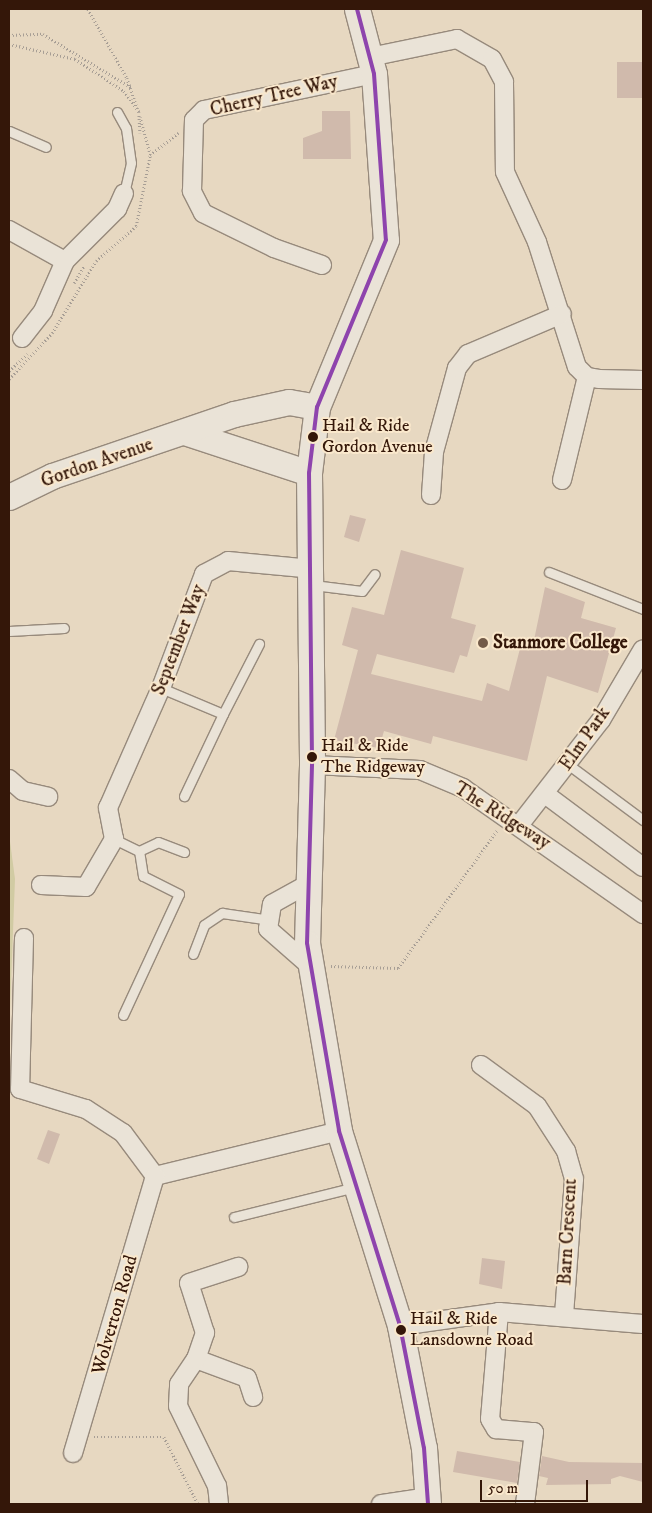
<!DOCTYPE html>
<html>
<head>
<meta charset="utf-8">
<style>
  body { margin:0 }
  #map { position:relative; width:652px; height:1513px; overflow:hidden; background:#e7d8c1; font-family:"IM FELL DW Pica",serif }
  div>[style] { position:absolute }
  .green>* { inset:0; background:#d1cba3 }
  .building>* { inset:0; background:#d0baac }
  .path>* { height:2.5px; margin-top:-1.25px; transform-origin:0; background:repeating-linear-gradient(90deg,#a79e95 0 1px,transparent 0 3.5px) }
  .roads { filter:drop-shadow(1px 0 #978a7c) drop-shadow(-1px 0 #978a7c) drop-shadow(0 1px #978a7c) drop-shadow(0 -1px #978a7c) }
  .lane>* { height:9px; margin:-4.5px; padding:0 4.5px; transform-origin:4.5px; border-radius:4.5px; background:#eae3d7 }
  .street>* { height:18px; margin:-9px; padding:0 9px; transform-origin:9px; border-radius:9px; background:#eae3d7 }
  .secondary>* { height:25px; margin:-12.5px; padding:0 12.5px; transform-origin:12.5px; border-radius:12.5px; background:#eae3d7 }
  .bus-1>* { height:4px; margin:-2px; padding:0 2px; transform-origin:2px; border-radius:2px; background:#8e44ad }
  .dots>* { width:14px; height:14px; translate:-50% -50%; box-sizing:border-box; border:2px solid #fae8cc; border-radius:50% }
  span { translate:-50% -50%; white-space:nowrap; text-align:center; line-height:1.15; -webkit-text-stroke:4px #fae8cc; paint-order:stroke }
  .bus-label { font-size:18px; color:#341709 }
  .left { translate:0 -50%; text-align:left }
  .street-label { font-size:19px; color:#341709 }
  .poi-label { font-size:19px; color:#341709; font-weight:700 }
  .frame { position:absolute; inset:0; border:10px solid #341709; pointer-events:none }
  .scale { position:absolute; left:480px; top:1480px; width:108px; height:22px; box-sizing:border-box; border:2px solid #341709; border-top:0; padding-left:6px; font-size:15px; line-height:18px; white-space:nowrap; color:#341709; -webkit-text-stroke:4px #fae8cc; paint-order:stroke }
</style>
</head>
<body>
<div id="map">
  <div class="green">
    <div style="clip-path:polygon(9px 834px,15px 879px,9px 1037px)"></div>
  </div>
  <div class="building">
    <div style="clip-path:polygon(617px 62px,643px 62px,643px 98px,617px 98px)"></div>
    <div style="clip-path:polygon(322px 111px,350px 111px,351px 159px,303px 159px,303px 138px,322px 131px)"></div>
    <div style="clip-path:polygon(350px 515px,366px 519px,359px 542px,344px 537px)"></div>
    <div style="clip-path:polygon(401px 550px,464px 568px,451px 618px,476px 625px,467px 657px,460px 655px,454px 673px,377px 654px,371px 674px,482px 701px,487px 683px,509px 691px,523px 637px,534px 640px,545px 587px,585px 602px,581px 618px,616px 628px,598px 693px,547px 676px,527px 761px,433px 736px,431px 744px,384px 731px,379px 748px,334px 740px,358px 650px,342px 645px,352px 607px,384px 615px)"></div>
    <div style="clip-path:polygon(48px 1130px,60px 1134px,49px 1164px,37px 1159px)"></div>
    <div style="clip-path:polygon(482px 1258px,505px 1261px,502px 1289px,479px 1284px)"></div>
    <div style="clip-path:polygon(457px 1451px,520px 1462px,517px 1483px,453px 1472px)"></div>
    <div style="clip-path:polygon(542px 1456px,569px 1462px,643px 1463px,643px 1482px,620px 1476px,611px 1479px,611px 1484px,546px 1485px,548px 1478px,539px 1476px)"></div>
  </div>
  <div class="path">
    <div style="left:88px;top:9px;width:79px;rotate:60.5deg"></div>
    <div style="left:127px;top:78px;width:34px;rotate:71deg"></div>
    <div style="left:9px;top:35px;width:34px;rotate:-2deg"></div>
    <div style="left:43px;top:34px;width:104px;rotate:31.2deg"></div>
    <div style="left:9px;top:44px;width:68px;rotate:12.8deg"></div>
    <div style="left:75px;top:59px;width:59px;rotate:33.1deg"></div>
    <div style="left:124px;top:91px;width:26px;rotate:54deg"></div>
    <div style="left:139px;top:112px;width:21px;rotate:87deg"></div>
    <div style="left:150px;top:155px;width:36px;rotate:-38deg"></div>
    <div style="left:74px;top:283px;width:20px;rotate:-60deg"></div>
    <div style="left:9px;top:371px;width:25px;rotate:-43deg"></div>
    <div style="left:9px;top:379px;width:63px;rotate:-46.9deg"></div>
    <div style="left:52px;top:333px;width:84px;rotate:-58.6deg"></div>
    <div style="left:96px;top:261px;width:53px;rotate:-41.2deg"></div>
    <div style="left:136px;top:226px;width:72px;rotate:-78.8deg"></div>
    <div style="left:150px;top:155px;width:39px;rotate:-105deg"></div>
    <div style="left:331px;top:966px;width:67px;rotate:1.7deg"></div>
    <div style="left:398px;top:968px;width:170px;rotate:-54.3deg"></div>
    <div style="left:94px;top:1437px;width:70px"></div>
    <div style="left:164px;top:1437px;width:75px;rotate:63.1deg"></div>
  </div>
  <div class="roads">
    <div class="lane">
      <div style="left:117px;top:112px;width:18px;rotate:61deg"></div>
      <div style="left:126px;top:128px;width:35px;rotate:82deg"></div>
      <div style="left:131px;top:163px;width:31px;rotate:103deg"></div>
      <div style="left:9px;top:131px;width:40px;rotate:23.4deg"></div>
      <div style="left:549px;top:572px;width:101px;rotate:21.5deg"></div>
      <div style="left:313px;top:585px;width:49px;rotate:7deg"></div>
      <div style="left:362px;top:591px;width:21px;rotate:-53deg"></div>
      <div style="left:9px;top:631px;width:55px;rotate:-3.1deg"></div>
      <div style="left:161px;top:688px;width:67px;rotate:22.8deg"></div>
      <div style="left:223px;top:714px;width:91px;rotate:115.4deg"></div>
      <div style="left:223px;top:714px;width:79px;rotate:-62.8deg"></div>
      <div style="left:569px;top:765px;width:92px;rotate:36.6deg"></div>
      <div style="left:114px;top:839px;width:28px;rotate:26deg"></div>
      <div style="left:139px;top:851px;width:21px;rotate:-25deg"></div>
      <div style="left:158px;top:842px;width:28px;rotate:21deg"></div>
      <div style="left:193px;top:954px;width:31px;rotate:-69deg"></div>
      <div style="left:204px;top:925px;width:22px;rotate:-34deg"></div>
      <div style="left:222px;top:913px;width:49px;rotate:8.3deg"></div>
      <div style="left:123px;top:1015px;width:133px;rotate:-65.2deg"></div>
      <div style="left:179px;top:894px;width:40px;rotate:-153.4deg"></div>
      <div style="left:143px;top:876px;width:25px;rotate:-99deg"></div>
      <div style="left:234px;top:1217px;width:125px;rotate:-13.9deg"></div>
    </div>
    <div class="street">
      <div style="left:370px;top:57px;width:89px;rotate:-11.7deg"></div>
      <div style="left:457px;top:39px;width:40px;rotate:29.7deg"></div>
      <div style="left:492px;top:59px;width:26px;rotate:62deg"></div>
      <div style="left:504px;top:82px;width:90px;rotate:89.4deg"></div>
      <div style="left:505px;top:172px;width:77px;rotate:65.4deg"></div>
      <div style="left:537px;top:242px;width:131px;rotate:72.3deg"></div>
      <div style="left:577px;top:367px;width:14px;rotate:45deg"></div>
      <div style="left:587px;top:377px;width:12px;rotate:9deg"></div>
      <div style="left:599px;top:379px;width:44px;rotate:1.3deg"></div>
      <div style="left:9px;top:230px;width:64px;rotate:29deg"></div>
      <div style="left:65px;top:261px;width:74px;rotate:-45deg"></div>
      <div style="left:117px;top:209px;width:17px;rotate:-66deg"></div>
      <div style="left:322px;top:265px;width:51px;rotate:-160.5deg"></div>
      <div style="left:274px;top:248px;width:79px;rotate:-153.8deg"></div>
      <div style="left:203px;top:213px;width:25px;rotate:-117deg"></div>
      <div style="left:192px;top:191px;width:71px;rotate:-88.4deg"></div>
      <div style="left:194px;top:120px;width:14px;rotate:-45deg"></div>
      <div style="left:204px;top:110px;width:174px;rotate:-12deg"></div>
      <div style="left:22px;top:338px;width:34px;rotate:-52deg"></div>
      <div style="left:43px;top:311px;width:55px;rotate:-66.3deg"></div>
      <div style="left:562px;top:480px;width:106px;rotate:-76.4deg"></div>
      <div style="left:431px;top:495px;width:43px;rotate:-86deg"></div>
      <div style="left:434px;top:452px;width:87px;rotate:-74.7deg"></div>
      <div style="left:457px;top:368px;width:18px;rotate:-52deg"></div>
      <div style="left:468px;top:354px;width:102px;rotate:-23.1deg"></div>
      <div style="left:312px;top:765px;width:108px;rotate:2.7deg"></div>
      <div style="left:420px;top:770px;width:47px;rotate:22.7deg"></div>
      <div style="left:463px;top:788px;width:220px;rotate:35deg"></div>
      <div style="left:9px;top:779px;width:18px;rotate:41deg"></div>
      <div style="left:23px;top:791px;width:26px;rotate:13deg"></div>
      <div style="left:545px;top:794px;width:122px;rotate:36.7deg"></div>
      <div style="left:520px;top:824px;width:132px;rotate:-52.1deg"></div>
      <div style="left:601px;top:720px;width:82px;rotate:-59.4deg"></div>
      <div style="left:308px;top:884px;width:41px;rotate:150.9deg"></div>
      <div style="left:272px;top:904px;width:25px;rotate:99deg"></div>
      <div style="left:268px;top:929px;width:55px;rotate:41.3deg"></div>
      <div style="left:41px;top:885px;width:45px;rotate:2.5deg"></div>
      <div style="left:86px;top:887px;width:56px;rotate:-59.7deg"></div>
      <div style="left:114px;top:839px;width:32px;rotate:-101deg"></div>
      <div style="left:108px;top:808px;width:131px;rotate:-66.2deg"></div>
      <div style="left:161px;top:688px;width:122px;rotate:-69.3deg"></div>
      <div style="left:204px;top:574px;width:27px;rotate:-28deg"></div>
      <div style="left:228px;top:561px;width:84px;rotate:5.4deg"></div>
      <div style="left:24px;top:938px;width:151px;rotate:91.5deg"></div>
      <div style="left:20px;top:1089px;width:69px;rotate:16.9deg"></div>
      <div style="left:86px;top:1109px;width:44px;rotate:33deg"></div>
      <div style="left:123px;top:1133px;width:54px;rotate:53.3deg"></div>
      <div style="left:481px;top:1065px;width:69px;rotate:36.2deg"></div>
      <div style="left:537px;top:1106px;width:54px;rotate:57.2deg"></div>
      <div style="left:566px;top:1151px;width:29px;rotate:74deg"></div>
      <div style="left:574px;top:1179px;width:137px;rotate:94.2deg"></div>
      <div style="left:155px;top:1176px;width:189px;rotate:-13.7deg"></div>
      <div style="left:499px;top:1312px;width:107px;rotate:94.8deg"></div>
      <div style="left:490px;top:1419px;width:12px;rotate:59deg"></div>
      <div style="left:496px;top:1429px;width:38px;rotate:5deg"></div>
      <div style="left:534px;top:1432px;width:73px;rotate:97.1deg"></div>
      <div style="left:400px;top:1326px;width:100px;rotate:-8deg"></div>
      <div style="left:499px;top:1312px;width:144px;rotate:4.8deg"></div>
      <div style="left:196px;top:1359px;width:54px;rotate:20.4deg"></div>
      <div style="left:247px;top:1378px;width:20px;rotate:72deg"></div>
      <div style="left:73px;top:1453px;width:289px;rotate:-73.5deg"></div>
      <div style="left:219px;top:1504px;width:18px;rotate:-96deg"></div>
      <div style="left:217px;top:1486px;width:89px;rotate:-116deg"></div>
      <div style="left:178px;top:1406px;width:22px;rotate:-87deg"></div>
      <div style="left:179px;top:1384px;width:30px;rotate:-56deg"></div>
      <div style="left:196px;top:1359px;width:28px;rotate:-71deg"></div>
      <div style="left:205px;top:1333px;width:52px;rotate:-107.7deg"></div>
      <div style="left:189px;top:1283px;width:52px;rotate:-18.1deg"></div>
      <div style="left:381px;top:1504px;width:48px;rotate:-8.5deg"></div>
    </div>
    <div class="secondary">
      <div style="left:357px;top:9px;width:67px;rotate:75.3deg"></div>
      <div style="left:374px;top:74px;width:166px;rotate:85.9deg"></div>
      <div style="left:386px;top:240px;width:181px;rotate:112.4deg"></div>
      <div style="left:317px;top:407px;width:66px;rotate:96.9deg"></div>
      <div style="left:309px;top:473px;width:292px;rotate:89.4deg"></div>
      <div style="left:312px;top:765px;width:178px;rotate:91.6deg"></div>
      <div style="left:307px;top:943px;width:191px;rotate:80.3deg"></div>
      <div style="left:339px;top:1131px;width:204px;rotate:72.6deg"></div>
      <div style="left:400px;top:1326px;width:124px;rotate:78.9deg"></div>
      <div style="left:424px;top:1448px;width:56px;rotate:85.9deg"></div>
      <div style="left:187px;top:433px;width:128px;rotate:18.2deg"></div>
      <div style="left:9px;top:497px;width:48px;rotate:-26deg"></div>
      <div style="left:52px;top:476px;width:192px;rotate:-18.8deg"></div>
      <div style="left:234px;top:414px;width:56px;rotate:-12.3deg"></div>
      <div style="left:289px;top:402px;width:28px;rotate:10deg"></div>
    </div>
  </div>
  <div class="bus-1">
    <div style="left:357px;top:9px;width:67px;rotate:75.3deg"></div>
    <div style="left:374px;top:74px;width:166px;rotate:85.9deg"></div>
    <div style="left:386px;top:240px;width:181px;rotate:112.4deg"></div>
    <div style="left:317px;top:407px;width:66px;rotate:96.9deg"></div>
    <div style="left:309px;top:473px;width:292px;rotate:89.4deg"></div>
    <div style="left:312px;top:765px;width:178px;rotate:91.6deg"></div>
    <div style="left:307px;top:943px;width:191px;rotate:80.3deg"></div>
    <div style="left:339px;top:1131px;width:204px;rotate:72.6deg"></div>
    <div style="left:400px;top:1326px;width:124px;rotate:78.9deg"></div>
    <div style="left:424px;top:1448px;width:56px;rotate:85.9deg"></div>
  </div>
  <div class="dots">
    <div style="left:313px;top:437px;background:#341709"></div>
    <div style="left:483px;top:643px;background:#735b49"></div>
    <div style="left:312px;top:757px;background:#341709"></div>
    <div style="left:401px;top:1330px;background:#341709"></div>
  </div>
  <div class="bus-label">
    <span class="left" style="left:322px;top:437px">Hail &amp; Ride<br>Gordon Avenue</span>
    <span class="left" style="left:321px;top:757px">Hail &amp; Ride<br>The Ridgeway</span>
    <span class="left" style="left:410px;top:1330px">Hail &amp; Ride<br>Lansdowne Road</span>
  </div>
  <div class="street-label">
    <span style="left:274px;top:96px;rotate:-13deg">Cherry Tree Way</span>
    <span style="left:97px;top:463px;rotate:-19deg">Gordon Avenue</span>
    <span style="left:179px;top:640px;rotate:-69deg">September Way</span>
    <span style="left:585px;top:739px;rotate:-55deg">Elm Park</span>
    <span style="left:502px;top:816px;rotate:32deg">The Ridgeway</span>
    <span style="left:568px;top:1232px;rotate:-87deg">Barn Crescent</span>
    <span style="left:115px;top:1315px;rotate:-74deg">Wolverton Road</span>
  </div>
  <div class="poi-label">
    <span class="left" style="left:493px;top:643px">Stanmore College</span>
  </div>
  <div class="frame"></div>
  <div class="scale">50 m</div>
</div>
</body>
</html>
